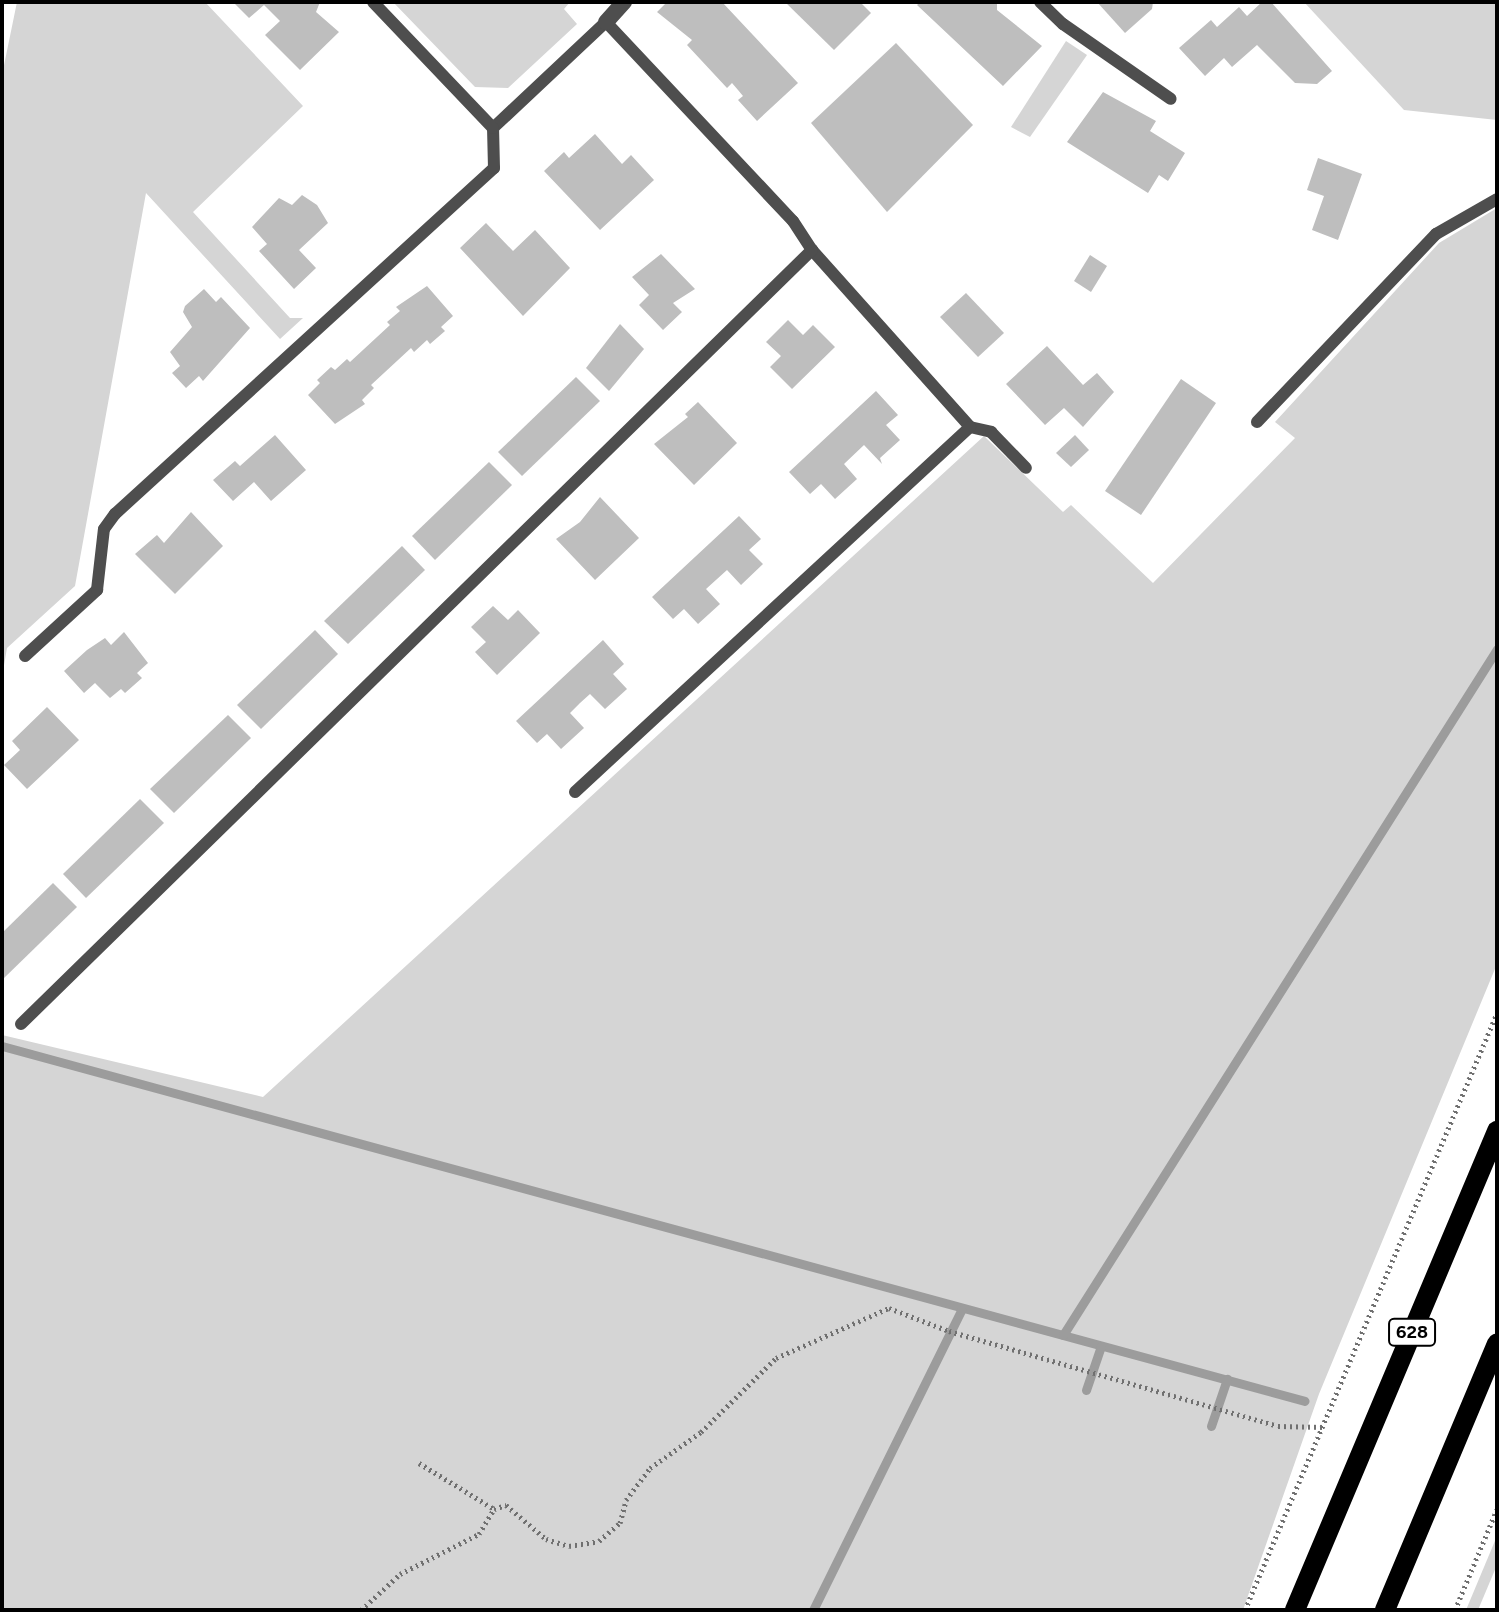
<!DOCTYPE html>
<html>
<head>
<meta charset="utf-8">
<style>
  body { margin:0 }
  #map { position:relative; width:1499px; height:1612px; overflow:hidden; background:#fff; font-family:Figtree,sans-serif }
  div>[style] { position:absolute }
  .green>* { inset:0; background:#d5d5d5 }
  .stream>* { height:9px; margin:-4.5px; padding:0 4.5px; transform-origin:4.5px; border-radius:4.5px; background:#9c9c9c }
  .building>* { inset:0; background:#bebebe }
  .path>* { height:5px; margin-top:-2.5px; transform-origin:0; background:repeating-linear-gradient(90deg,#707070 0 2px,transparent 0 6px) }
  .lane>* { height:12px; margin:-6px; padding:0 6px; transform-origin:6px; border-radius:6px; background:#4e4e4e }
  .street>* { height:16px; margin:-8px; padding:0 8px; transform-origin:8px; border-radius:8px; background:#4e4e4e }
  .primary>* { height:20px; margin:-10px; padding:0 10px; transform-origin:10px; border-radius:10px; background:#000 }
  span { translate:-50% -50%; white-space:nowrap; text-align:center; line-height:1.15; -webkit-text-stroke:6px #fff; paint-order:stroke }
  .shield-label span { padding:2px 6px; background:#fff; border:2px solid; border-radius:6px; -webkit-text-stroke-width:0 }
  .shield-label { font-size:18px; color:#000; font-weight:700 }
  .frame { position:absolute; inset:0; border:4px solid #000; pointer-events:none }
</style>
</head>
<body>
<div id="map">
  <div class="green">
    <div style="clip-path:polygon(17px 2px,205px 2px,303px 106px,193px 212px,290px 318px,303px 318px,280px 339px,146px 193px,75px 586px,7px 648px,2px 677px,2px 75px)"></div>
    <div style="clip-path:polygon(393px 2px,570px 2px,564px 9px,577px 24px,508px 88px,475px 87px)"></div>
    <div style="clip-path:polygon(1304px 2px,1497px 2px,1497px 120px,1404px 110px)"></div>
    <div style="clip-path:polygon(1066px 41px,1087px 55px,1030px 137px,1011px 127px)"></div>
    <div style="clip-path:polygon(1497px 208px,1497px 964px,1319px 1394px,1243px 1610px,2px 1610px,2px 1035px,263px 1097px,984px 436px,1063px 512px,1071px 505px,1153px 583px,1295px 438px,1275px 422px,1439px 243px)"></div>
    <div style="clip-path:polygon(1497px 1536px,1497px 1565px,1478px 1610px,1466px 1610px)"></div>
  </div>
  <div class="stream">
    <div style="left:2px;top:1046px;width:1350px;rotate:15.24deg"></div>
    <div style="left:1063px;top:1335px;width:812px;rotate:-57.68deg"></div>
    <div style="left:1086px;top:1390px;width:46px;rotate:-71.2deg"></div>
    <div style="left:1211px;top:1426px;width:50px;rotate:-71.2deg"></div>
    <div style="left:813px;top:1610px;width:335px;rotate:-63.7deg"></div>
  </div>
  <div class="building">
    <div style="clip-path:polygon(233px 2px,320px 2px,316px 12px,339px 32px,300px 70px,265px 35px,280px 21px,264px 5px,249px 18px)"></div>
    <div style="clip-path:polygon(667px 2px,722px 2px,798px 83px,757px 121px,738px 100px,743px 96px,738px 90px,732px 83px,727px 88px,687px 45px,692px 40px,657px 12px)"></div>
    <div style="clip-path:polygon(785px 2px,860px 2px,871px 13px,834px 50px)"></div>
    <div style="clip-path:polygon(920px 2px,997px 4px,997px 10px,1042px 46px,1003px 86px,917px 5px)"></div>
    <div style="clip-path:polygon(1097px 2px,1153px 2px,1152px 9px,1125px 33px)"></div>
    <div style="clip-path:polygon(1262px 2px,1271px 2px,1332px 71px,1317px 84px,1295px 83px,1257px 45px,1232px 67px,1224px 58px,1205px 76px,1179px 48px,1211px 20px,1217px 27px,1239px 7px,1247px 16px)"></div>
    <div style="clip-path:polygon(896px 43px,973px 125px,887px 212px,811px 123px)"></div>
    <div style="clip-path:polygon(1103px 92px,1156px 121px,1150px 131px,1185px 153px,1168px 181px,1159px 175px,1148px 193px,1067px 142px)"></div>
    <div style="clip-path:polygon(595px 134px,622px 164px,631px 155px,654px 180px,600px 230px,544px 171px,564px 152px,569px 158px)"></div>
    <div style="clip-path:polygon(1318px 158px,1362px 174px,1338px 240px,1312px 230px,1324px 196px,1307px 190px)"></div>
    <div style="clip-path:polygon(302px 195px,317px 205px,328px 223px,299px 250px,316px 268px,294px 289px,259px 251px,267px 244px,252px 227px,279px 198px,292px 205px)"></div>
    <div style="clip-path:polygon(486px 223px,513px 251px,535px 230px,570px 268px,523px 316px,460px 248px)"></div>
    <div style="clip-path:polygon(661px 254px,695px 289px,673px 303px,682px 312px,663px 330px,639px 305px,649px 295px,632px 277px)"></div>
    <div style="clip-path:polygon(1090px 255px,1107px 266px,1091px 292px,1074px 281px)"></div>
    <div style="clip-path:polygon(427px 286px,453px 316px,441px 327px,445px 331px,430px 344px,427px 340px,414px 352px,411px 348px,371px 385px,374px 388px,362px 400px,365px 404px,335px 424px,308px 395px,320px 383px,317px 380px,331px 367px,335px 370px,347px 359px,350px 362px,390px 325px,387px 322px,400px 311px,396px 307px)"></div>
    <div style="clip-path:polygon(204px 289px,216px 302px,221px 297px,250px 328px,203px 381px,199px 376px,186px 388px,172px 373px,180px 366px,170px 352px,192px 327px,183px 312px,185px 306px)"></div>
    <div style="clip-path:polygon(966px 293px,1004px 333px,978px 357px,940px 317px)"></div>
    <div style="clip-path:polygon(788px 320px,803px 335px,813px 325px,835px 347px,792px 389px,770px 367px,781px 356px,766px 342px)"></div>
    <div style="clip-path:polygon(620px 324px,644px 349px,609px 391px,586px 368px)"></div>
    <div style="clip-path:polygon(1047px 346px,1083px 385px,1097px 373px,1114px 392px,1083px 427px,1064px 408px,1045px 425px,1006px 384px)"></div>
    <div style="clip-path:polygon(576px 377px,600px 401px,522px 476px,498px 452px)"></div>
    <div style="clip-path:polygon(1181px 379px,1216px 403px,1141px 515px,1105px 491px)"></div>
    <div style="clip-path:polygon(876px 391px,898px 415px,886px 425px,900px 440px,880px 458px,882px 464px,864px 445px,844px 464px,857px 479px,835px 499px,821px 484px,810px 494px,789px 472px)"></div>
    <div style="clip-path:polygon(698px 402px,737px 443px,694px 485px,654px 444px,688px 417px,685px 414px)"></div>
    <div style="clip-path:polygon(275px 435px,306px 470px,271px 501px,254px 482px,233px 501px,213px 480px,235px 461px,240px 466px)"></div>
    <div style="clip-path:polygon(1075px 435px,1089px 450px,1071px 467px,1056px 453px)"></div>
    <div style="clip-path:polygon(489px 462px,512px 485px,435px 560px,412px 536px)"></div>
    <div style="clip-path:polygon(600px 497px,639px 538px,595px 580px,556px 539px,580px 522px)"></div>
    <div style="clip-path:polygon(191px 512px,223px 546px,175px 594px,135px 554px,157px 535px,164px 543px)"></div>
    <div style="clip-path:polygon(739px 516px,761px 539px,749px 550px,763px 564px,741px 585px,727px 570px,706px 589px,720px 604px,698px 624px,684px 609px,673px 619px,652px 597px)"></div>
    <div style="clip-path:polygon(402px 546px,425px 570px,348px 644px,324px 621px)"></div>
    <div style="clip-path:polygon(493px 606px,508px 620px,518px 610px,540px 633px,497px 675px,475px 652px,486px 642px,471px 627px)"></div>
    <div style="clip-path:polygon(315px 630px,338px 654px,261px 729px,237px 705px)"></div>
    <div style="clip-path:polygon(124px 632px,148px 663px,137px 673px,142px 678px,125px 693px,121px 689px,110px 698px,95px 683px,84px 693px,64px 671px,87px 650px,105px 638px,111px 645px)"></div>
    <div style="clip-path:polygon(603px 640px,624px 664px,613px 674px,627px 689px,605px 709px,590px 694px,580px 703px,570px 713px,584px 728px,561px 749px,547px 734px,537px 743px,516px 721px)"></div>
    <div style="clip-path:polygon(47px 707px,79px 740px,27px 789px,4px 765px,20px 750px,12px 741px)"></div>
    <div style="clip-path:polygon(228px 715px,251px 738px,174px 813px,150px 789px)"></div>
    <div style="clip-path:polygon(140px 799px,164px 823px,86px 898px,63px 874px)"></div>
    <div style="clip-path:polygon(53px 883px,77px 907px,2px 980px,2px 933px)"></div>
  </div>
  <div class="path">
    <div style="left:419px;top:1463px;width:88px;rotate:31.5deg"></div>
    <div style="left:361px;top:1610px;width:53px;rotate:-42.7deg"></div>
    <div style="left:400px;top:1574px;width:89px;rotate:-26.9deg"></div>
    <div style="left:479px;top:1534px;width:29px;rotate:-59deg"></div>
    <div style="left:494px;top:1509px;width:13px;rotate:-18deg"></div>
    <div style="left:506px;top:1505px;width:52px;rotate:40.4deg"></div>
    <div style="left:546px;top:1539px;width:24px;rotate:17deg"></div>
    <div style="left:569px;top:1546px;width:30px;rotate:-9deg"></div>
    <div style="left:599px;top:1541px;width:28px;rotate:-41deg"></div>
    <div style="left:620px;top:1523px;width:24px;rotate:-75deg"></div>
    <div style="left:626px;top:1500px;width:40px;rotate:-53deg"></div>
    <div style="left:650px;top:1468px;width:62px;rotate:-35.2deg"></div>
    <div style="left:701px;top:1432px;width:105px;rotate:-44.6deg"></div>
    <div style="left:776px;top:1358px;width:124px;rotate:-23.9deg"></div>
    <div style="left:889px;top:1308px;width:64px;rotate:21deg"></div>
    <div style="left:949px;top:1331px;width:342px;rotate:16.1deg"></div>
    <div style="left:1278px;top:1426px;width:46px;rotate:1.2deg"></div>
    <div style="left:1245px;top:1610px;width:648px;rotate:-67.11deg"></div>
    <div style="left:1455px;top:1610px;width:109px;rotate:-67.4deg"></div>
  </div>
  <div class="lane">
    <div style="left:1040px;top:2px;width:32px;rotate:44deg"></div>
    <div style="left:1063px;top:24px;width:131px;rotate:34.8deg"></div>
    <div style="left:493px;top:128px;width:155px;rotate:-43.2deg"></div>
    <div style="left:606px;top:22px;width:273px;rotate:46.8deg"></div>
    <div style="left:793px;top:221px;width:35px;rotate:57deg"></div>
    <div style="left:812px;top:250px;width:237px;rotate:48.2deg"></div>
    <div style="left:970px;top:427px;width:22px;rotate:13deg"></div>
    <div style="left:991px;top:432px;width:50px;rotate:45.8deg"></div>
    <div style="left:1257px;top:422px;width:260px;rotate:-46.4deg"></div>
    <div style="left:1436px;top:234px;width:70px;rotate:-29.8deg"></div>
    <div style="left:25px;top:656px;width:98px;rotate:-42.5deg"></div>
    <div style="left:97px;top:590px;width:61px;rotate:-83.5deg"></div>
    <div style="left:104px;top:529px;width:19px;rotate:-54deg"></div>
    <div style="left:115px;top:514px;width:513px;rotate:-42.39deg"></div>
    <div style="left:494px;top:168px;width:40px;rotate:-91.4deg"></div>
    <div style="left:493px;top:128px;width:174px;rotate:-133.6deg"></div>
    <div style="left:575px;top:792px;width:538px;rotate:-42.74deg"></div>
    <div style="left:21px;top:1024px;width:1107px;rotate:-44.38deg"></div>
  </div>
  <div class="street">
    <div style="left:606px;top:22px;width:27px;rotate:-48deg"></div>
  </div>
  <div class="primary">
    <div style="left:1295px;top:1610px;width:520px;rotate:-67.13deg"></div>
    <div style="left:1385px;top:1610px;width:289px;rotate:-67.2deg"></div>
  </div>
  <div class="shield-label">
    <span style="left:1412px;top:1332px">628</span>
  </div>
  <div class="frame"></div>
</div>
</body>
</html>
